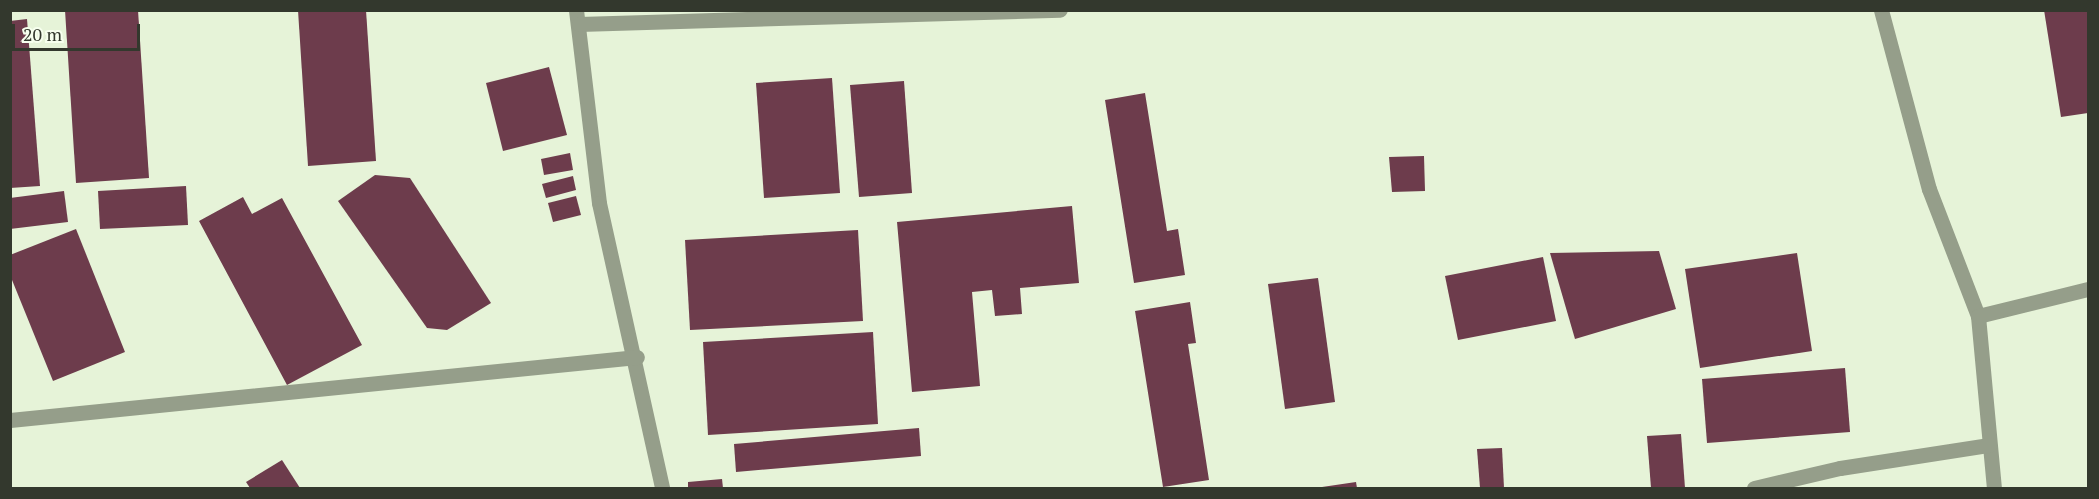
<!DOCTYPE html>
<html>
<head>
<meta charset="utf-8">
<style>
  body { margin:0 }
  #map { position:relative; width:2099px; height:499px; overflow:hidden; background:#e6f3d8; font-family:"PT Serif",serif }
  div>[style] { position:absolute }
  .building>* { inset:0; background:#6d3c4c }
  .minor>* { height:15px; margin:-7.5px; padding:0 7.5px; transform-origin:7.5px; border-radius:7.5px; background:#959e8a }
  span { translate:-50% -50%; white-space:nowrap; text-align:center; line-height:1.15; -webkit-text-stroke:6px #f7ffee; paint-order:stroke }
  .frame { position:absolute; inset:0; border:12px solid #33382d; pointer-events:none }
  .scale { position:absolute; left:12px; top:24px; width:128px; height:27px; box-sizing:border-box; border:3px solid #33382d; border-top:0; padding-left:8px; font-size:18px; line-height:21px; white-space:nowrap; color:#33382d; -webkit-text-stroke:4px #f7ffee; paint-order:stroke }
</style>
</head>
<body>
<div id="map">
  <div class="building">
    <div style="clip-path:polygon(65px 10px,138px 10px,149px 178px,76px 183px)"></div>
    <div style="clip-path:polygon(298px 10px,366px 10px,376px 161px,308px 166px)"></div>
    <div style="clip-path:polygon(2044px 10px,2088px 10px,2088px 113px,2061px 117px)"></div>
    <div style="clip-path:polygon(27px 19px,40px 186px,10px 188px,10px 21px)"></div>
    <div style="clip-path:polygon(549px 67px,567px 135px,503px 151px,486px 83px)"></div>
    <div style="clip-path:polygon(832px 78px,840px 193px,764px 198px,756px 83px)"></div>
    <div style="clip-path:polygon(904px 81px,912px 193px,859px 197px,850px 85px)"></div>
    <div style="clip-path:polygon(1145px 93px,1167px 231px,1178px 229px,1185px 275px,1134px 283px,1105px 100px)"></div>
    <div style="clip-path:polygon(570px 153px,573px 170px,544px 175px,541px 159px)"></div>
    <div style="clip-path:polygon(1424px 156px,1425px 191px,1392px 192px,1389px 157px)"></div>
    <div style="clip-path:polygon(375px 175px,410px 178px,491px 303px,447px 330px,427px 328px,338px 201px)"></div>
    <div style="clip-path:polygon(573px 176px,576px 190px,546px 198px,542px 184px)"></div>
    <div style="clip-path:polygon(186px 186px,188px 225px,100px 229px,98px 191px)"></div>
    <div style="clip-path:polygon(64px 191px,68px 222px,10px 229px,10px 198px)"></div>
    <div style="clip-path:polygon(576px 196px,581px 215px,553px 222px,548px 203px)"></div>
    <div style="clip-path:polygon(243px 197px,252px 214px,282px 198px,362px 345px,287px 385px,199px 221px)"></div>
    <div style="clip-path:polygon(1072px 206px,1079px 283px,1020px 288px,1022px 314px,995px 316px,992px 290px,972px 292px,980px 386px,912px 392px,897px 222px)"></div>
    <div style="clip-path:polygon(76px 229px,125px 352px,53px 381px,10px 275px,10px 255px)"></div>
    <div style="clip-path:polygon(858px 230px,863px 321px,690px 330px,685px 240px)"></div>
    <div style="clip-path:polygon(1659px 251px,1676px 309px,1575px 339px,1550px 253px)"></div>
    <div style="clip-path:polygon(1797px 253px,1812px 351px,1700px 368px,1685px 269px)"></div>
    <div style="clip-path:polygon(1543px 257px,1556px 321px,1458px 340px,1445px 276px)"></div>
    <div style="clip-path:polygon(1318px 278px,1335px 402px,1285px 409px,1268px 284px)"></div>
    <div style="clip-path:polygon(1190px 302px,1196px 343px,1188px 344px,1209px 480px,1163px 487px,1135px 311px)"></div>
    <div style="clip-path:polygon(873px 332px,878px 424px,708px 435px,703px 342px)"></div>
    <div style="clip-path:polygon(1845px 368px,1850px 432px,1707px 443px,1702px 379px)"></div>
    <div style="clip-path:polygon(919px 428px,921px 456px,736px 472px,734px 444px)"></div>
    <div style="clip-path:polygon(1681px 434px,1685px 488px,1651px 488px,1647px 436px)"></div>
    <div style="clip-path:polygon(1502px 448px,1504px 488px,1480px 488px,1477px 449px)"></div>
    <div style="clip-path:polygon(282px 460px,300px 488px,250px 488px,246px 482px)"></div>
    <div style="clip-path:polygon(722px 479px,723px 488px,688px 488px,688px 482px)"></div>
    <div style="clip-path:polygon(1356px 482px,1357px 488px,1322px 488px,1322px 487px)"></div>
  </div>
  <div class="minor">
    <div style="left:576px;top:10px;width:194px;rotate:83.2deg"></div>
    <div style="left:599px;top:203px;width:292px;rotate:77.5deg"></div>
    <div style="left:1881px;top:10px;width:185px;rotate:75deg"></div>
    <div style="left:1929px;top:189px;width:136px;rotate:68.9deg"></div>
    <div style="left:1978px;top:316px;width:173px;rotate:84.7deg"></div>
    <div style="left:579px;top:24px;width:481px;rotate:-1.7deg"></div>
    <div style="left:1978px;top:316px;width:113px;rotate:-13.8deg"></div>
    <div style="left:10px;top:420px;width:630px;rotate:-5.74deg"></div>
    <div style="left:1754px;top:488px;width:88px;rotate:-13.1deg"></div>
    <div style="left:1840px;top:468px;width:151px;rotate:-8.8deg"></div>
  </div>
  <div class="frame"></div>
  <div class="scale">20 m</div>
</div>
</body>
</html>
